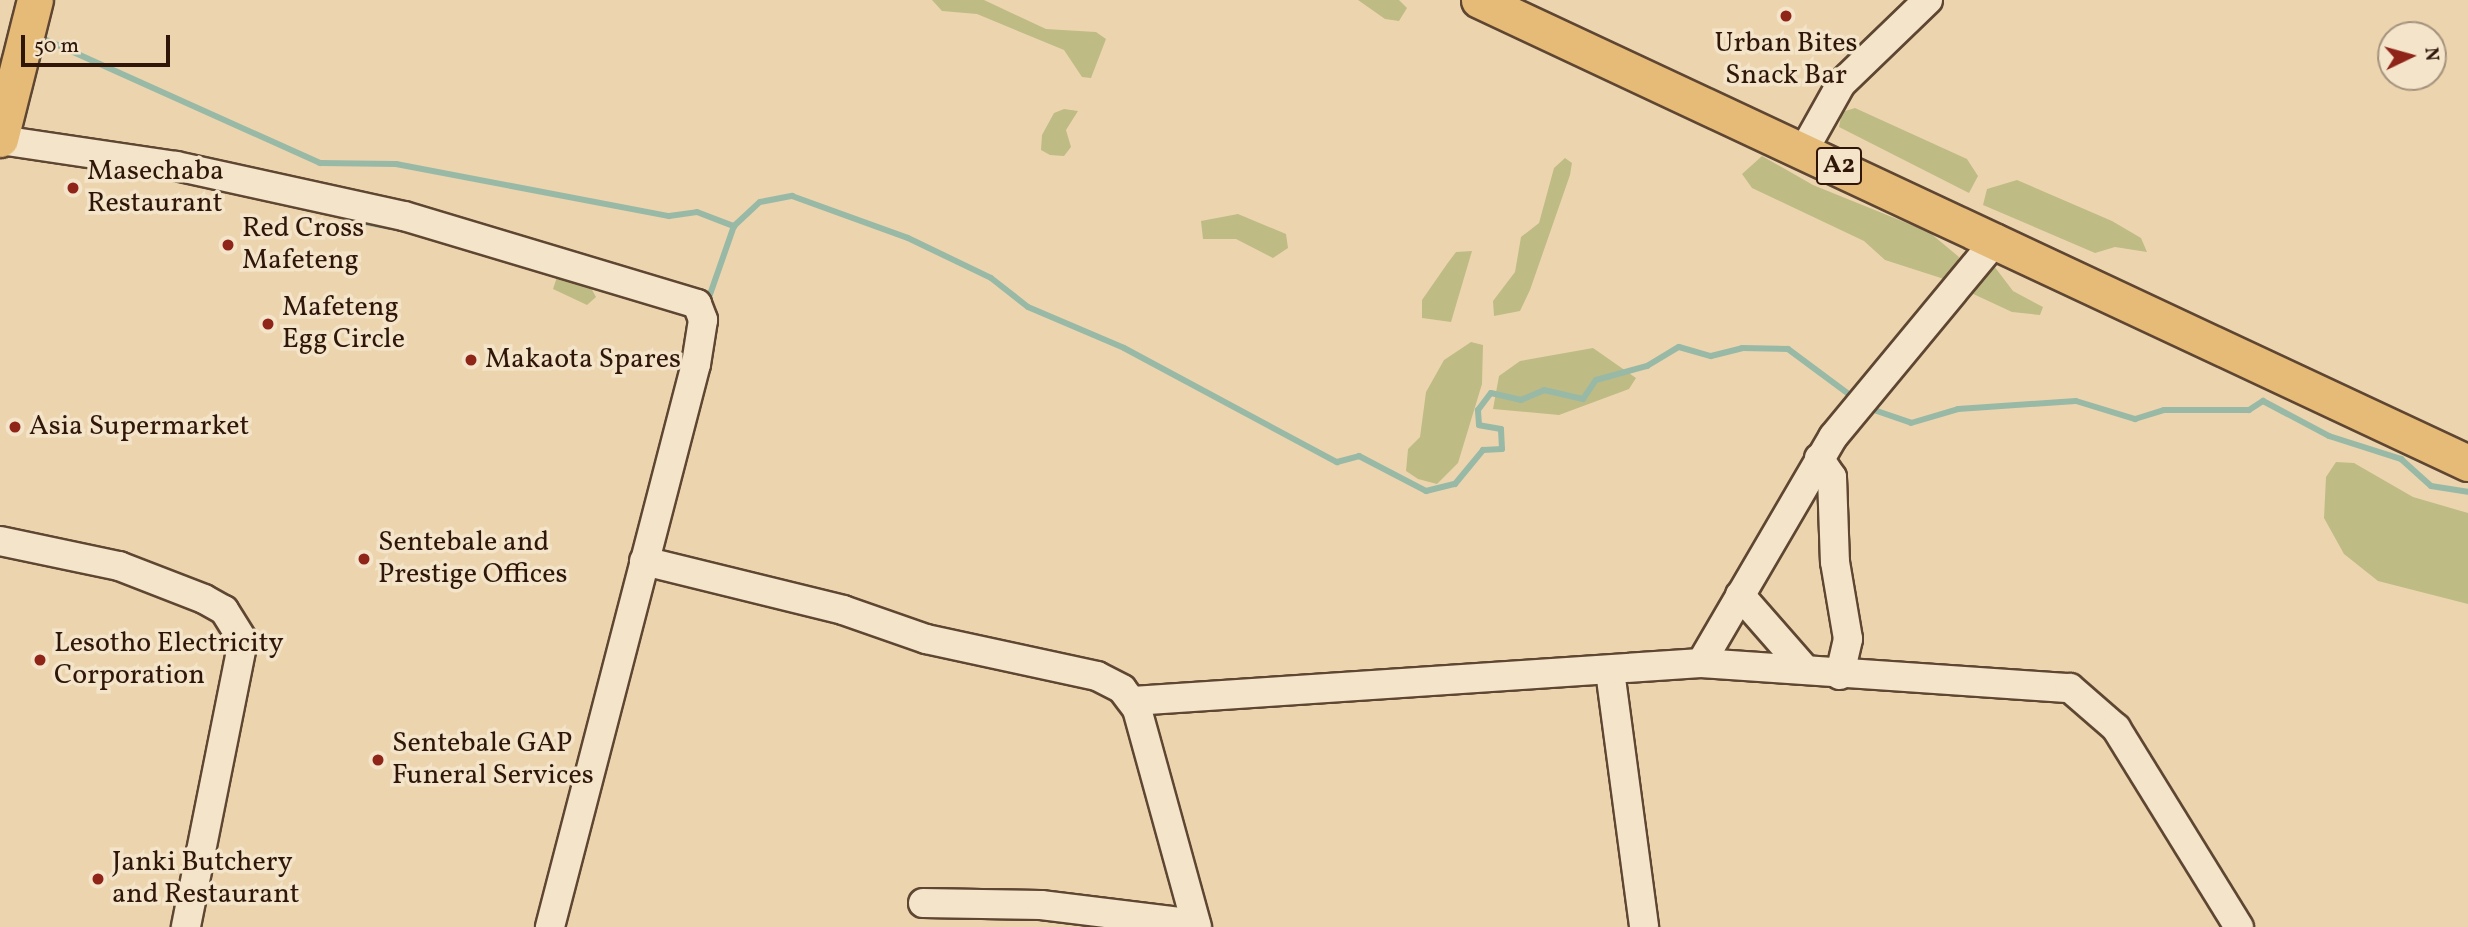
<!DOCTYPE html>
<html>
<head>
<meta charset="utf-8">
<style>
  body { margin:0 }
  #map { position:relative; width:2468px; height:927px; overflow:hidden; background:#ecd5ae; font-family:Vollkorn,serif }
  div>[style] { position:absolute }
  .green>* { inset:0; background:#bfbb85 }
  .stream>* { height:6px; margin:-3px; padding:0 3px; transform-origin:3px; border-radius:3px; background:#99b9a7 }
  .roads { filter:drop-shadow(2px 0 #5e4632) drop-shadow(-2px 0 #5e4632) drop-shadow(0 2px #5e4632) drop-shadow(0 -2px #5e4632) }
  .minor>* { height:28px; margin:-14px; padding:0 14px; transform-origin:14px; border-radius:14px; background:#f3e4ca }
  .major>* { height:35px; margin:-17.5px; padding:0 17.5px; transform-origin:17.5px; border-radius:17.5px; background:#e6ba77 }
  .dots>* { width:19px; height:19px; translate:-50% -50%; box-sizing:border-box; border:4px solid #f3e4ca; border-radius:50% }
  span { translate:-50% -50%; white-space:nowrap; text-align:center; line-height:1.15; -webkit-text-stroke:7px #f3e4ca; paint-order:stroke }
  .shield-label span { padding:2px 5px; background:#f3e4ca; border:2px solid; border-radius:5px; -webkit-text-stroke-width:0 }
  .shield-label { font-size:26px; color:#2f1609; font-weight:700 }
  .poi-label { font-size:28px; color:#2f1609 }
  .left { translate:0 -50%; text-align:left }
  .north { position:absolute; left:2377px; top:21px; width:70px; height:70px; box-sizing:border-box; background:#f3e4ca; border:2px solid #a5927d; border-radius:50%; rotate:85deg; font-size:19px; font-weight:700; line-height:28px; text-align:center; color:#2f1609 }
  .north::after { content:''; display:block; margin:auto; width:24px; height:32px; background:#8f2418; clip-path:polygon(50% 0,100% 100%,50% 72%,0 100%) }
  .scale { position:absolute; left:21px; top:35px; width:149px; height:32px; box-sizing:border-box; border:4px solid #2f1609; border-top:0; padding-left:9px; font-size:21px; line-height:24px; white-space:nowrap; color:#2f1609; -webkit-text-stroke:5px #f3e4ca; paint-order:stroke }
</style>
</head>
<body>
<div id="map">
  <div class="green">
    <div style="clip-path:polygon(932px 0,984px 0,1046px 29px,1096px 32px,1106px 39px,1091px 78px,1082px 77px,1064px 50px,977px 14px,942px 11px)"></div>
    <div style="clip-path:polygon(1358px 0,1399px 0,1407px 8px,1399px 21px,1385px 19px)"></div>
    <div style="clip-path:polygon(1855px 108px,1967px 159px,1978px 176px,1969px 193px,1839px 127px,1842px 112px)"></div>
    <div style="clip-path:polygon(1064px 109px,1078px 111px,1066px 130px,1071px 147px,1064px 156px,1050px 155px,1041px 150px,1042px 135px,1054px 113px)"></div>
    <div style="clip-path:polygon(1762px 156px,1813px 185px,1929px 232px,1959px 257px,1955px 271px,1944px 279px,1885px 260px,1864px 241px,1752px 188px,1742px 174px)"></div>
    <div style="clip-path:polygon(1565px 158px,1572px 163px,1570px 175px,1530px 290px,1520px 311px,1494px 316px,1493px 301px,1515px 272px,1521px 237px,1539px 223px,1554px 168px)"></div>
    <div style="clip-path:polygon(2017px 180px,2112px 221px,2141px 238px,2147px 252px,2115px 247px,2095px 253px,1983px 205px,1987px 189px)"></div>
    <div style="clip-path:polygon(1238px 214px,1286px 234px,1288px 248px,1273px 258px,1236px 239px,1203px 239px,1201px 221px)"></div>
    <div style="clip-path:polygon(1472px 251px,1451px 322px,1422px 318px,1422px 300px,1447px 264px,1456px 252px)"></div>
    <div style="clip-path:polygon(1994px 266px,2013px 291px,2043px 307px,2040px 315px,2012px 312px,1969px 292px,1984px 268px)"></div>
    <div style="clip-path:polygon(558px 274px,587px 281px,596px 297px,587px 305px,553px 289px)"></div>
    <div style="clip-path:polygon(1471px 342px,1483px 345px,1482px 384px,1458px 463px,1437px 484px,1418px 479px,1406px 471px,1408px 449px,1420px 437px,1426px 392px,1444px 360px)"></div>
    <div style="clip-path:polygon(1593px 348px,1636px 378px,1629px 389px,1559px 415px,1493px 409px,1499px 376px,1520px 361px)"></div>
    <div style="clip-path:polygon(2336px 462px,2354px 463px,2413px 497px,2468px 513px,2468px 604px,2378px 581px,2344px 554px,2324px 518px,2326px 477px)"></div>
  </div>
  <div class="stream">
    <div style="left:42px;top:38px;width:305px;rotate:24.2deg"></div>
    <div style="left:320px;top:163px;width:76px;rotate:0.8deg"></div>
    <div style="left:396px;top:164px;width:278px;rotate:10.8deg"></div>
    <div style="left:669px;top:216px;width:28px;rotate:-8deg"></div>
    <div style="left:697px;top:212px;width:40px;rotate:21deg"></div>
    <div style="left:734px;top:226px;width:35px;rotate:-43deg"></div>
    <div style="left:760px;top:202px;width:33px;rotate:-11deg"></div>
    <div style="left:792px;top:196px;width:123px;rotate:19.9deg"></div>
    <div style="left:908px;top:238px;width:92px;rotate:25.7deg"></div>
    <div style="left:991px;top:278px;width:47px;rotate:38.1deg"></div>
    <div style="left:1028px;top:307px;width:104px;rotate:23.1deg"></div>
    <div style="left:1124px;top:348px;width:242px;rotate:28.2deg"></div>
    <div style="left:1337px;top:462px;width:23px;rotate:-15deg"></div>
    <div style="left:1359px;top:456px;width:76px;rotate:27.6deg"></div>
    <div style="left:1426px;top:491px;width:30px;rotate:-14deg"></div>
    <div style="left:1455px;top:484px;width:44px;rotate:-50.5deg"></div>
    <div style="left:1483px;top:450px;width:19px;rotate:-3deg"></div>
    <div style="left:1502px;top:449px;width:20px;rotate:-93deg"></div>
    <div style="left:1501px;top:429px;width:22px;rotate:-170deg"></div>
    <div style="left:1479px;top:425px;width:15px;rotate:-94deg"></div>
    <div style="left:1478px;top:410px;width:21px;rotate:-53deg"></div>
    <div style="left:1491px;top:393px;width:31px;rotate:13deg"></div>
    <div style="left:1521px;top:400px;width:25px;rotate:-23deg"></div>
    <div style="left:1544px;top:390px;width:40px;rotate:13deg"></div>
    <div style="left:1583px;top:399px;width:23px;rotate:-56deg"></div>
    <div style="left:1596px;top:380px;width:53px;rotate:-15.4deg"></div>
    <div style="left:1647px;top:366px;width:37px;rotate:-31deg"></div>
    <div style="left:1679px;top:347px;width:33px;rotate:16deg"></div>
    <div style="left:1711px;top:356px;width:32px;rotate:-14deg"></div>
    <div style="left:1742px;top:348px;width:46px;rotate:1.2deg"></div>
    <div style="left:1788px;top:349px;width:77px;rotate:36.6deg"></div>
    <div style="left:349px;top:219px;width:42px;rotate:11deg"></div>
    <div style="left:707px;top:303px;width:82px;rotate:-70.7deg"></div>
    <div style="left:1874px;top:410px;width:39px;rotate:19deg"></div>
    <div style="left:1911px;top:423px;width:49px;rotate:-16.6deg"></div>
    <div style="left:1958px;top:409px;width:118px;rotate:-3.9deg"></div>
    <div style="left:2076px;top:401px;width:62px;rotate:17deg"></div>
    <div style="left:2135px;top:419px;width:30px;rotate:-17deg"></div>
    <div style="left:2164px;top:410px;width:85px"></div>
    <div style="left:2249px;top:410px;width:17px;rotate:-33deg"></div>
    <div style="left:2263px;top:401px;width:75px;rotate:27.9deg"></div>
    <div style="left:2329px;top:436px;width:76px;rotate:17.7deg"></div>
    <div style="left:2401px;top:459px;width:40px;rotate:42deg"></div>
    <div style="left:2431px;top:486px;width:37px;rotate:9deg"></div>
  </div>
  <div class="roads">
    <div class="minor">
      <div style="left:0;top:140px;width:178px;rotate:8.4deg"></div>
      <div style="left:176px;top:166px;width:233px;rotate:12.4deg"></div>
      <div style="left:404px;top:216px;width:306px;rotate:16.7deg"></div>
      <div style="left:697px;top:304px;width:17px;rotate:69deg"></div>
      <div style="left:703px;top:320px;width:45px;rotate:99deg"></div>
      <div style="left:696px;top:364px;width:582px;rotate:104.54deg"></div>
      <div style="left:1804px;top:150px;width:76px;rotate:-60.7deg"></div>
      <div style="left:1841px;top:84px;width:121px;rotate:-44deg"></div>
      <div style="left:1819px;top:458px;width:23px;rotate:56deg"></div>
      <div style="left:1832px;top:477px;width:85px;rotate:88deg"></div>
      <div style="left:1835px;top:562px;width:78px;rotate:80.4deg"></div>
      <div style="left:1848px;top:639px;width:37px;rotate:103deg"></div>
      <div style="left:0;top:541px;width:122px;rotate:11.9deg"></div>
      <div style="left:119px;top:566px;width:91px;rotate:21.2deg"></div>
      <div style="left:204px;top:599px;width:23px;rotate:29deg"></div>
      <div style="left:224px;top:610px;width:36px;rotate:58deg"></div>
      <div style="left:243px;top:641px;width:292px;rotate:101.3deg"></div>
      <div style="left:644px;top:561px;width:205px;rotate:13.8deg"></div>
      <div style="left:843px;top:610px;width:88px;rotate:19.3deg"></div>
      <div style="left:926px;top:639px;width:175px;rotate:12.2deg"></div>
      <div style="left:1097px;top:676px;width:28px;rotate:27deg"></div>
      <div style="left:1122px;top:689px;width:25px;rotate:53deg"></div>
      <div style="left:1137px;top:709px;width:226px;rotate:74.6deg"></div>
      <div style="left:1740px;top:595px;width:96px;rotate:48.8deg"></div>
      <div style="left:1701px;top:663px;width:262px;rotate:-59.7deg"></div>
      <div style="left:1833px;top:437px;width:257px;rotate:-50.4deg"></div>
      <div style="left:1610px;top:671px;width:258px;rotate:82.4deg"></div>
      <div style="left:1133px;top:701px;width:569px;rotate:-3.83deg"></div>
      <div style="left:1701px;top:663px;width:370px;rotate:3.9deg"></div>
      <div style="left:2070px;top:688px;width:61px;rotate:41deg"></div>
      <div style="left:2116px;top:728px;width:234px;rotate:58.3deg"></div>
      <div style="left:923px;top:903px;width:118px;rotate:1deg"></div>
      <div style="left:1041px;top:905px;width:156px;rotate:7deg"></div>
    </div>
    <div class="major">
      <div style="left:1479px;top:0;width:1092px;rotate:25.09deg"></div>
      <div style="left:0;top:139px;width:143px;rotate:-75.9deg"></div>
    </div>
  </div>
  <div class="dots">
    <div style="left:1786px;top:16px;background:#8f2418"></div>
    <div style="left:73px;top:188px;background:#8f2418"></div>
    <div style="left:228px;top:245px;background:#8f2418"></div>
    <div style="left:268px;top:324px;background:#8f2418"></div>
    <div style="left:471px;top:360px;background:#8f2418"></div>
    <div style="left:15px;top:427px;background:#8f2418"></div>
    <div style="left:364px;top:559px;background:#8f2418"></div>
    <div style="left:40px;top:660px;background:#8f2418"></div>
    <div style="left:378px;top:760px;background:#8f2418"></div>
    <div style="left:98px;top:879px;background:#8f2418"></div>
  </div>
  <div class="shield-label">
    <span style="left:1839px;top:166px">A2</span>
  </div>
  <div class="poi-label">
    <span style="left:1786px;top:60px">Urban Bites<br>Snack Bar</span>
    <span class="left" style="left:87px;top:188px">Masechaba<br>Restaurant</span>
    <span class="left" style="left:242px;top:245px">Red Cross<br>Mafeteng</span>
    <span class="left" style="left:282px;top:324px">Mafeteng<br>Egg Circle</span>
    <span class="left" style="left:485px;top:360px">Makaota Spares</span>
    <span class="left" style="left:29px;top:427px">Asia Supermarket</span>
    <span class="left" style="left:378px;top:559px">Sentebale and<br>Prestige Offices</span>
    <span class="left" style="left:54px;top:660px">Lesotho Electricity<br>Corporation</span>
    <span class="left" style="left:392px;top:760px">Sentebale GAP<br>Funeral Services</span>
    <span class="left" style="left:112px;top:879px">Janki Butchery<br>and Restaurant</span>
  </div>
  <div class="north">N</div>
  <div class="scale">50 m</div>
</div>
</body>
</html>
